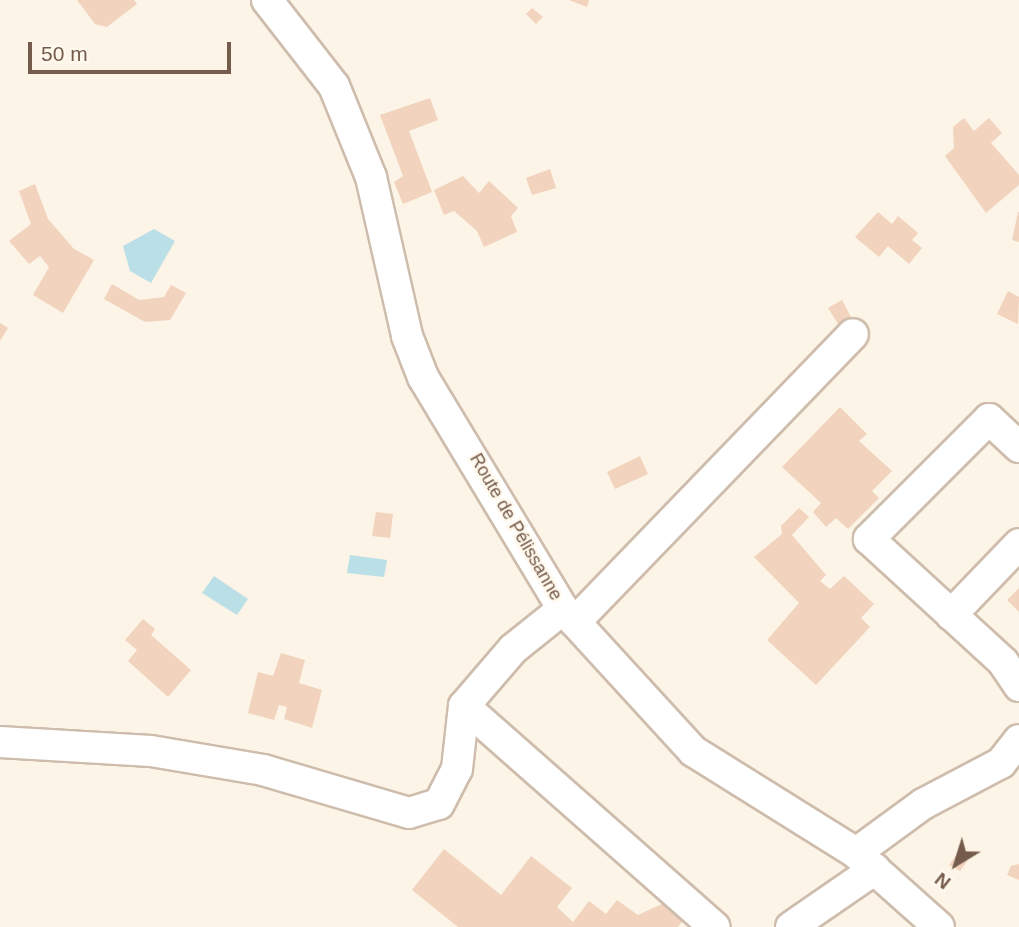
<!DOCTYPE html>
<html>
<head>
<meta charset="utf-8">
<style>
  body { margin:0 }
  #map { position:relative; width:1019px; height:927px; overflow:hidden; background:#fcf4e6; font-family:Helvetica,sans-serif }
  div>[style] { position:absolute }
  .water>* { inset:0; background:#bbdfe6 }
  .building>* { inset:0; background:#f1d3be }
  .roads { filter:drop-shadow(2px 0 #cebcac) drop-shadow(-2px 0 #cebcac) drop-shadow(0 2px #cebcac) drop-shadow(0 -2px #cebcac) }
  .minor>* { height:30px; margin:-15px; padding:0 15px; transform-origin:15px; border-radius:15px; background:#fff }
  span { translate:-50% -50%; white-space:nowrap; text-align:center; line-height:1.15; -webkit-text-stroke:5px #fff8ed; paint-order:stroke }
  .street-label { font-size:18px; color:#755b4b }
  .north { position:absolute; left:921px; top:829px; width:70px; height:70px; -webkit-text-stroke:5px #fff8ed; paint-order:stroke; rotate:218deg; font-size:19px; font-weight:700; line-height:28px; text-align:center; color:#755b4b }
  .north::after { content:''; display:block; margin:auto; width:24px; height:32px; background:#755b4b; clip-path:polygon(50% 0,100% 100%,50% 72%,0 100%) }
  .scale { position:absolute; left:28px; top:42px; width:203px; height:32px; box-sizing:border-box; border:4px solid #755b4b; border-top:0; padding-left:9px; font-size:21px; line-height:24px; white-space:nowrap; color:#755b4b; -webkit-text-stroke:5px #fff8ed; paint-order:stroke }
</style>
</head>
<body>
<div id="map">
  <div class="water">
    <div style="clip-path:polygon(154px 229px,175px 241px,151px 283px,130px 271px,123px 246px)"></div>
    <div style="clip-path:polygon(350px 555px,387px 560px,384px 577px,347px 573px)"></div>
    <div style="clip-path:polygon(214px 576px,248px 599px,237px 615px,202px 593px)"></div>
  </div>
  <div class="building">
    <div style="clip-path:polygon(77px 0,134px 0,137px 4px,107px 27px,95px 24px)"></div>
    <div style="clip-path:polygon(569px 0,589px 0,587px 7px)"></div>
    <div style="clip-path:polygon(532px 8px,543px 17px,536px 24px,526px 14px)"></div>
    <div style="clip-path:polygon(430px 98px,438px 120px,409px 131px,432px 192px,403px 204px,394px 182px,403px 176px,380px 115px)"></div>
    <div style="clip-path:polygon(964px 118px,974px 131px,989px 118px,1002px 133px,991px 143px,1019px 175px,1019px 185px,986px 213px,945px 156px,954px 148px,953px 127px)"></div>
    <div style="clip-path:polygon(550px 169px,556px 188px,532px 195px,526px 178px)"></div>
    <div style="clip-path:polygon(463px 176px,479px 193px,489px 181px,518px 208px,511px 216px,517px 232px,484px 247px,477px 231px,454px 211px,444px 215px,434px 190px)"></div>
    <div style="clip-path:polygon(35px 184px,48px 219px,74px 249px,94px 260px,63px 313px,33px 295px,49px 267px,40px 256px,29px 264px,9px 241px,31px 224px,19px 191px)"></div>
    <div style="clip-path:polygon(878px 212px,892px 224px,898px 216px,918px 233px,912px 240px,922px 248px,909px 264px,888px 246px,879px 257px,855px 237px)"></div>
    <div style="clip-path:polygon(1018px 212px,1019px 212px,1019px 242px,1012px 240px)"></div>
    <div style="clip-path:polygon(112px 284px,139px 300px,164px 297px,171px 285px,186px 293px,170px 320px,145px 322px,104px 299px)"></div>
    <div style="clip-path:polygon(1008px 291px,1019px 297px,1018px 324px,997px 314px)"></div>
    <div style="clip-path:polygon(842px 300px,851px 317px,838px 324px,828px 308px)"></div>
    <div style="clip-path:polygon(0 323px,8px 328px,0 341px)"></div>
    <div style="clip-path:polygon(840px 407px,867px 434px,859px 441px,892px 471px,872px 491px,879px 498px,848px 529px,836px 518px,826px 527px,813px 512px,821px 503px,782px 467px)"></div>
    <div style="clip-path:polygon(640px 456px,648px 474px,615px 489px,607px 472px)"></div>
    <div style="clip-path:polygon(799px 508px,809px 517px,792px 535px,826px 575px,820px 581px,830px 589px,844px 576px,874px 604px,861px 618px,870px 627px,816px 685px,767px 640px,799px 603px,754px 557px,782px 534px,781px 526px)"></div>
    <div style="clip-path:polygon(376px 512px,393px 514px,390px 538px,372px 536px)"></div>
    <div style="clip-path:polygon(1019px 588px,1019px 612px,1007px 600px)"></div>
    <div style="clip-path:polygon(143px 619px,155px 629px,151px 635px,191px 670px,168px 697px,128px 661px,137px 650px,125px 640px)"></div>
    <div style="clip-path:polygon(281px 653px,305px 660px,299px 683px,322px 690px,312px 728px,284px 719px,287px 707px,279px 705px,274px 720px,248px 713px,258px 672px,273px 676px)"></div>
    <div style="clip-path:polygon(444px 849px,501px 895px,531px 856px,572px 888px,557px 907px,573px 922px,589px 901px,606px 914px,617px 900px,638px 915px,664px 903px,685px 918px,678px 927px,458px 927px,412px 890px)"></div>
    <div style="clip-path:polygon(957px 854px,968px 860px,960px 871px,949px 865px)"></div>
    <div style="clip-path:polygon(1019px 864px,1019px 880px,1007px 875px,1011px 866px)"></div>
  </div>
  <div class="roads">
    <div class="minor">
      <div style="left:267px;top:0;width:109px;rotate:52.1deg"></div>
      <div style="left:334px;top:86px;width:98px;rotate:67.9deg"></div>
      <div style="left:371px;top:177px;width:163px;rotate:77.2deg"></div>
      <div style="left:407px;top:336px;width:44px;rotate:68.7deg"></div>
      <div style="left:423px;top:377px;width:271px;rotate:58.9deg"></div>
      <div style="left:563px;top:609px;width:193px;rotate:47.5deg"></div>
      <div style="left:693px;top:751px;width:192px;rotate:32deg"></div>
      <div style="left:856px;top:853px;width:111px;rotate:41.7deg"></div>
      <div style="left:1019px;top:447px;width:41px;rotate:-137deg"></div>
      <div style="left:989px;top:419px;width:170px;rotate:135deg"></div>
      <div style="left:869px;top:539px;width:182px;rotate:42.5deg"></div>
      <div style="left:1003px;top:662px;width:29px;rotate:56deg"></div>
      <div style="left:951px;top:615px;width:98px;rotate:-46.2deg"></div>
      <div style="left:575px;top:622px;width:400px;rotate:-46deg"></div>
      <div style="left:464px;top:706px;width:334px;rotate:41.4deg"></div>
      <div style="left:0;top:742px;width:151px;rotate:3.4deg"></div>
      <div style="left:151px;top:751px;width:114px;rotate:9.6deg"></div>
      <div style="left:263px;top:770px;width:152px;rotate:16.4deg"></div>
      <div style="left:409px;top:813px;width:31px;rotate:-17deg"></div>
      <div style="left:439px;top:804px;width:39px;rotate:-63deg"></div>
      <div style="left:457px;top:769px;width:63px;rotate:-83.7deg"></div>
      <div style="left:464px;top:706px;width:75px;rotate:-49.3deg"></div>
      <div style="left:513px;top:649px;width:64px;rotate:-38.7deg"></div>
      <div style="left:856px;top:853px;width:83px;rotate:-36.2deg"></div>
      <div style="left:923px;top:804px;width:88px;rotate:-27.7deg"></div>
      <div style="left:1001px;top:763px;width:29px;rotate:-52deg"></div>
      <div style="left:791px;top:927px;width:102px;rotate:-34.6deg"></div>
    </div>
  </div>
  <div class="street-label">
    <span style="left:516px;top:527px;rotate:60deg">Route de Pélissanne</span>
  </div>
  <div class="north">N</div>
  <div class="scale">50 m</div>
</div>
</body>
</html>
